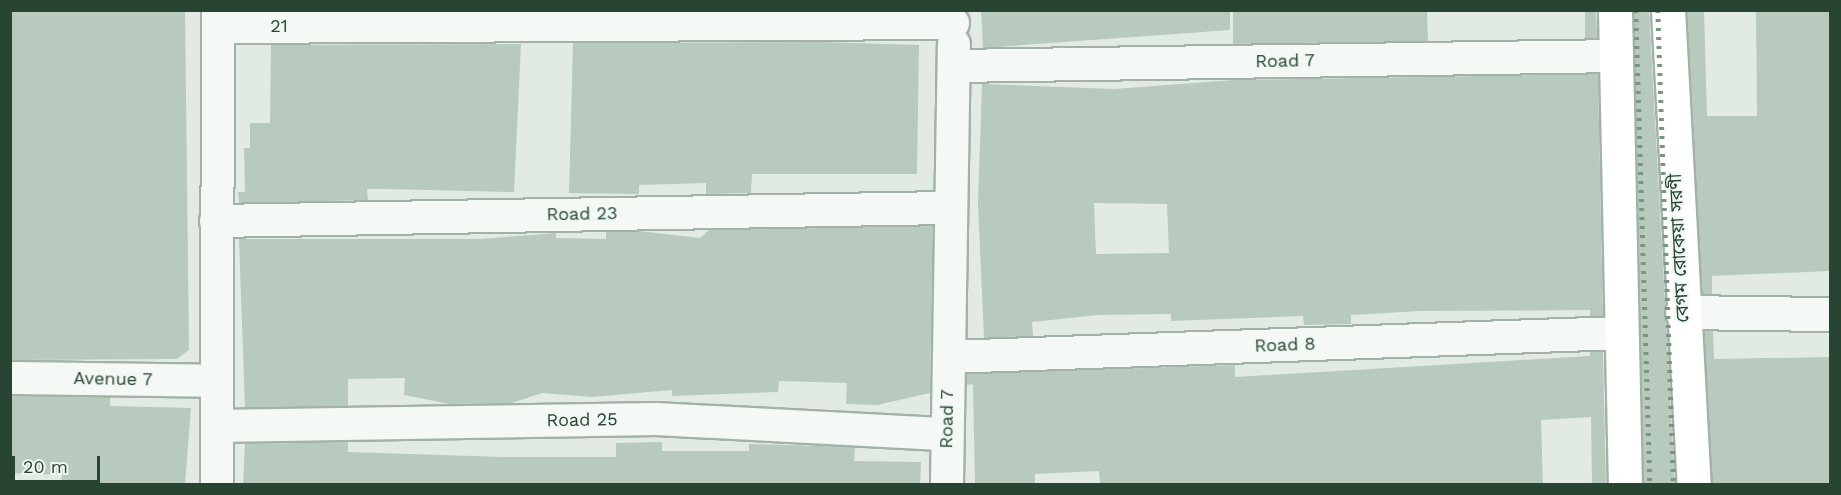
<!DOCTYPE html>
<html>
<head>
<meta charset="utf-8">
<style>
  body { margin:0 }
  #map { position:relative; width:1841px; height:495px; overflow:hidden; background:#e1ebe4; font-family:"Work Sans","Noto Sans Bengali",sans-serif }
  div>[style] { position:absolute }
  .building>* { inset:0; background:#b8c9bd }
  .roads { filter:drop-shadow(2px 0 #a2b2a7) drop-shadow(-2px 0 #a2b2a7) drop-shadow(0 2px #a2b2a7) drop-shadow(0 -2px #a2b2a7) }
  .minor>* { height:32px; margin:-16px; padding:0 16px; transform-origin:16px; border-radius:16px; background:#f4f9f6 }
  .tertiary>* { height:33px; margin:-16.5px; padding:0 16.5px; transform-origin:16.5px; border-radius:16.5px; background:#f4f9f6 }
  .primary>* { height:33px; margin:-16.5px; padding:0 16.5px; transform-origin:16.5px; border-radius:16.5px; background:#fff }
  .rail>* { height:4.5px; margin-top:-2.25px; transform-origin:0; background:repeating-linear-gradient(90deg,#799683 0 3px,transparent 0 9px) }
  span { translate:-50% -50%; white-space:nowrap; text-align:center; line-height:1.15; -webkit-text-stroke:4.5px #f1f8f3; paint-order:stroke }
  .street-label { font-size:18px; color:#284432 }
  .frame { position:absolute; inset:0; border:12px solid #284432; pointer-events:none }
  .scale { position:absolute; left:12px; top:456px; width:88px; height:27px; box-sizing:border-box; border:3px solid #284432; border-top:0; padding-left:8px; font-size:18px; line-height:21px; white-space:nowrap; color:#284432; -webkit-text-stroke:4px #f1f8f3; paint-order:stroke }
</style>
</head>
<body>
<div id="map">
  <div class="building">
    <div style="clip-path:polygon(10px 10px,185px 10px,189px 350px,177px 359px,10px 360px)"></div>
    <div style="clip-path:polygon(981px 10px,1230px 10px,1230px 30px,983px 48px)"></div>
    <div style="clip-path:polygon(1233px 10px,1427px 10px,1428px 41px,1233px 44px)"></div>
    <div style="clip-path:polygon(1585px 10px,1596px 10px,1597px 38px,1585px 38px)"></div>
    <div style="clip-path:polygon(1634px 10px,1649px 10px,1675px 484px,1644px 484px)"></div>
    <div style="clip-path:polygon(1687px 10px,1704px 10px,1707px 116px,1757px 116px,1756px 10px,1830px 10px,1830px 271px,1712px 276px,1712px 294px,1702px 294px)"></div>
    <div style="clip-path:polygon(821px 42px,919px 45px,917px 174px,752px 174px,751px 193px,706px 194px,706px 183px,639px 185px,639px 194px,569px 193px,573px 43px)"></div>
    <div style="clip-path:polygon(521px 44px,514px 192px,384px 189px,367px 189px,368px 200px,239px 203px,238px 192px,245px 192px,244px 148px,250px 148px,250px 123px,270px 123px,271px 45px)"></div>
    <div style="clip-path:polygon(evenodd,1598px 74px,1603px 316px,1590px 316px,1590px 310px,1421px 311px,1351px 315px,1351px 324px,1304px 325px,1303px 316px,1171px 321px,1171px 314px,1098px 315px,1032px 322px,1033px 336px,984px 338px,978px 203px,982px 84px,1114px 89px,1234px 80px,1598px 74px,1094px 203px,1167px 204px,1169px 253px,1096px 254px,1094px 203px)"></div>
    <div style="clip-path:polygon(933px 226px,930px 393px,877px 405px,846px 404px,847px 383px,779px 381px,778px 392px,672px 396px,672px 390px,591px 397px,542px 393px,512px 403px,449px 404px,404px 395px,405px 378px,348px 379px,348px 406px,245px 408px,239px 239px,480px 239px,556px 233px,556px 238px,606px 239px,606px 232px,639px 231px,700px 238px,709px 230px)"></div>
    <div style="clip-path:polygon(1704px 331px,1713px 331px,1714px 359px,1830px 357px,1830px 484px,1712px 484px)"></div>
    <div style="clip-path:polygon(1590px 352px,1603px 352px,1606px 484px,1592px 484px,1591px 417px,1541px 420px,1543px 484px,1100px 484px,1099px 471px,1035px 474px,1035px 483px,975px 484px,973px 384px,967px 385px,967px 374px,1235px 365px,1235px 377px,1590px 356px)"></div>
    <div style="clip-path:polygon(10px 396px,110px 397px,110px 406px,191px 408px,185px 484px,61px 484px,62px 475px,10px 473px)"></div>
    <div style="clip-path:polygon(348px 442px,348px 452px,503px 457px,616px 457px,616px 443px,662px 442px,662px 451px,749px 451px,749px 444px,855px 447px,854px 461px,921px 462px,920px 484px,243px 484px,245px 444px)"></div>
  </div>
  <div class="roads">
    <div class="minor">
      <div style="left:218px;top:27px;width:735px;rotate:-0.31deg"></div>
      <div style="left:954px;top:66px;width:663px;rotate:-0.86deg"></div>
      <div style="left:216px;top:221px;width:732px;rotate:-1.02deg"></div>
      <div style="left:949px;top:357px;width:672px;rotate:-2.05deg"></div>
      <div style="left:10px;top:378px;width:205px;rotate:0.8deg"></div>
      <div style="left:217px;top:426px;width:439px;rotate:-0.9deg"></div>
      <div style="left:656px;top:419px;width:290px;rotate:3deg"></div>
      <div style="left:217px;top:484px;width:474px;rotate:-89.9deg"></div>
      <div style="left:947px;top:484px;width:440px;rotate:-89.1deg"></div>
    </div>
    <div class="tertiary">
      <div style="left:1682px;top:312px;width:148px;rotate:0.8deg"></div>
    </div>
    <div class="primary">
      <div style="left:1615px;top:10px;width:474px;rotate:88.8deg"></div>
      <div style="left:1668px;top:10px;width:475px;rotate:86.9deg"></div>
    </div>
  </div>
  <div class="rail">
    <div style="left:1636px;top:10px;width:474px;rotate:88.3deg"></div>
    <div style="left:1658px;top:10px;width:474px;rotate:88.1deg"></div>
  </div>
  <div class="street-label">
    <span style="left:279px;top:26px">21</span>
    <span style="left:1285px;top:61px;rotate:-1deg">Road 7</span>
    <span style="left:582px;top:214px;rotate:-1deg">Road 23</span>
    <span style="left:1679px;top:248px;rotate:-93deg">বেগম রোকেয়া সরণী</span>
    <span style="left:1285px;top:345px;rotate:-2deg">Road 8</span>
    <span style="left:113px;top:379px;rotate:1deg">Avenue 7</span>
    <span style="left:947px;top:419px;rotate:-89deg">Road 7</span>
    <span style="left:582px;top:420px;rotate:-1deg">Road 25</span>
  </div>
  <div class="frame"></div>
  <div class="scale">20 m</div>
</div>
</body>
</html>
